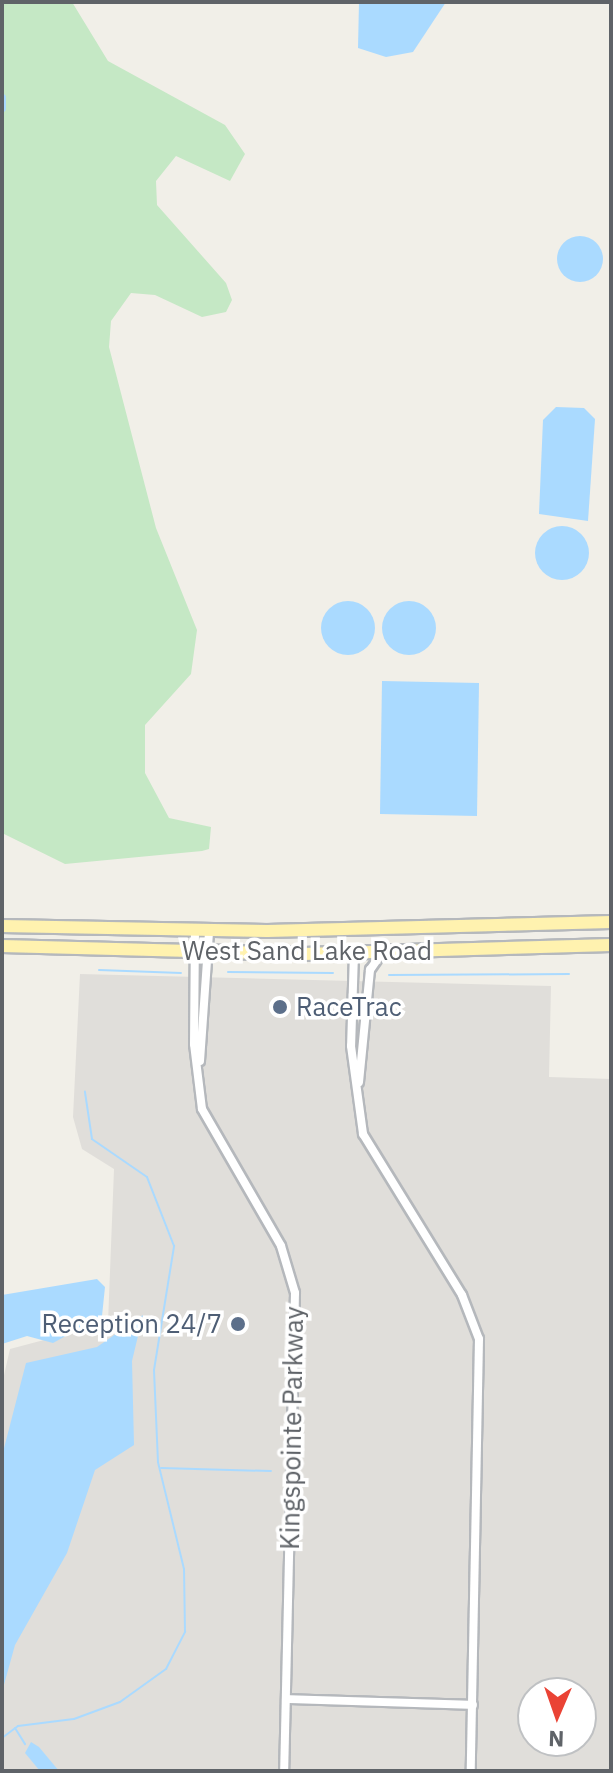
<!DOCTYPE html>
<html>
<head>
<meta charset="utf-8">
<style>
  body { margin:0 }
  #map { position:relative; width:613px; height:1773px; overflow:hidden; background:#f1efe8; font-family:"IBM Plex Sans",sans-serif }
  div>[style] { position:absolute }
  .industrial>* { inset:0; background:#e0deda }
  .green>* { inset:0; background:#c5e8c5 }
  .water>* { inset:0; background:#aadaff }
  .round { border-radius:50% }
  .stream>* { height:2px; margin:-1px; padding:0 1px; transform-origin:1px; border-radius:1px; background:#aadaff }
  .canal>* { height:7px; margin:-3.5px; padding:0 3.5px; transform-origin:3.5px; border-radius:3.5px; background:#aadaff }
  .roads { filter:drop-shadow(2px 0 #b5b8bc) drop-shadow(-2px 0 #b5b8bc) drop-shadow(0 2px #b5b8bc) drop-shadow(0 -2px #b5b8bc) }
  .minor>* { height:8px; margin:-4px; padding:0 4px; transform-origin:4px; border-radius:4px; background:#fff }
  .primary>* { height:12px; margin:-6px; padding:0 6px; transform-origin:6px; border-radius:6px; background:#fff2af }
  .dots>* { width:22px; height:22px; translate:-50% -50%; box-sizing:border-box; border:4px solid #fff; border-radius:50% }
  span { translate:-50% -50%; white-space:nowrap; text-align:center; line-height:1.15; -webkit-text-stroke:7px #fff; paint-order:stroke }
  .street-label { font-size:26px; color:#5f6368 }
  .service-label { font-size:26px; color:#4e5e75 }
  .left { translate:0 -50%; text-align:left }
  .right { translate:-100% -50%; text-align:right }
  .frame { position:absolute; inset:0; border:4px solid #5f6368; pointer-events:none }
  .north { position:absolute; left:517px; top:1677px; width:80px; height:80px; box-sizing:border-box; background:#fff; border:2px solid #bfc1c3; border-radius:50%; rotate:182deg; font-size:22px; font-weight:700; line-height:32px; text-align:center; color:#5f6368 }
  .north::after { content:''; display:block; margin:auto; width:28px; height:36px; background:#ea4335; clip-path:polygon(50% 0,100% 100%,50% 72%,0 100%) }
</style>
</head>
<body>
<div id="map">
  <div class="industrial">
    <div style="clip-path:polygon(evenodd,80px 974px,551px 986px,549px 1077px,611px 1079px,611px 1771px,2px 1771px,2px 1384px,10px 1349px,108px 1323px,114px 1169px,82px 1149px,73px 1117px,80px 974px,533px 1693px,581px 1693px,581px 1741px,533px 1741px,533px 1693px)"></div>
  </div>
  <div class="green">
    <div style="clip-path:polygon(2px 2px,72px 2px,108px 61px,225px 125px,245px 154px,230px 181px,176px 156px,156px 181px,157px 205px,226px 283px,232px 300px,226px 312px,202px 317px,155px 295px,131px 293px,111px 321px,109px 347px,156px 528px,197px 630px,191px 674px,145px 725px,145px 773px,169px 818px,211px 827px,209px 849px,202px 851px,65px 864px,2px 833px)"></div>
  </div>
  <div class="water">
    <div style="clip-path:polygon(359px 2px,446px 2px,413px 52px,386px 57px,358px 48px)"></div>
    <div class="round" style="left:557px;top:236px;width:46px;height:46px"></div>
    <div style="clip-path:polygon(556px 407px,584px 408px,595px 419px,588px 521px,539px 514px,543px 420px)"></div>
    <div class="round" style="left:535px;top:526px;width:54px;height:54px"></div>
    <div class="round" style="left:382px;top:601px;width:54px;height:54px"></div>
    <div class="round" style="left:321px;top:601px;width:54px;height:54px"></div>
    <div style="clip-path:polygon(382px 681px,479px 683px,477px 816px,380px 814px)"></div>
    <div style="clip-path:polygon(97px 1279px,105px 1287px,102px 1316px,53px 1343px,27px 1336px,2px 1344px,2px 1295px)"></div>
    <div style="clip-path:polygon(143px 1315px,132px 1361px,134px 1445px,95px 1470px,67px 1553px,15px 1645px,2px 1692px,2px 1456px,26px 1363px,97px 1347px)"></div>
    <div style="clip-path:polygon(31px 1742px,39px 1747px,59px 1771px,40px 1771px,25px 1753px)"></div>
  </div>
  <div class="stream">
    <div style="left:99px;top:970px;width:82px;rotate:2.1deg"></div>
    <div style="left:228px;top:972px;width:105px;rotate:0.5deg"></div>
    <div style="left:389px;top:975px;width:180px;rotate:-0.3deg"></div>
    <div style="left:161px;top:1468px;width:110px;rotate:1.6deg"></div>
    <div style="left:15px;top:1728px;width:19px;rotate:58deg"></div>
    <div style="left:2px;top:1738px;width:20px;rotate:-37deg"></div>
    <div style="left:18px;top:1726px;width:56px;rotate:-7.1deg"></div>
    <div style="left:74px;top:1719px;width:49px;rotate:-20.3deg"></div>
    <div style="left:120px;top:1702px;width:57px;rotate:-35.7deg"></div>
    <div style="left:166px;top:1669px;width:42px;rotate:-62.8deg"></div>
    <div style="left:185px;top:1632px;width:63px;rotate:-90.9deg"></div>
    <div style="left:184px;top:1569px;width:110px;rotate:-103.7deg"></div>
    <div style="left:158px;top:1462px;width:92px;rotate:-92.5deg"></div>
    <div style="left:154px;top:1370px;width:126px;rotate:-80.8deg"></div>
    <div style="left:174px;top:1246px;width:74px;rotate:-111.4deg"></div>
    <div style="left:147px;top:1177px;width:67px;rotate:-145.4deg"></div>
    <div style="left:92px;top:1139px;width:48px;rotate:-98.5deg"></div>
  </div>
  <div class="canal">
    <div style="left:2px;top:97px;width:11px;rotate:90deg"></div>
  </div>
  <div class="roads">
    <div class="minor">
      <div style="left:195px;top:930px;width:114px;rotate:90.5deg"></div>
      <div style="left:194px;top:1044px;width:65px;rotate:83deg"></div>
      <div style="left:202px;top:1109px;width:158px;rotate:60deg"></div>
      <div style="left:281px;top:1246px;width:49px;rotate:73.4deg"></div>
      <div style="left:295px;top:1293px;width:478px;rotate:91.3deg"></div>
      <div style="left:354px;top:953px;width:93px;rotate:91.8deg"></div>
      <div style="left:351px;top:1046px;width:89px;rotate:82.2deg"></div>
      <div style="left:363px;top:1134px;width:189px;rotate:58.4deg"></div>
      <div style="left:462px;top:1295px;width:47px;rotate:68.9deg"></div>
      <div style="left:479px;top:1339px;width:432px;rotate:91.1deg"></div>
      <div style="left:200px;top:1061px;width:130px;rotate:-86deg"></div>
      <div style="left:359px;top:1082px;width:113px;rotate:-84.4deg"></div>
      <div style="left:370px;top:970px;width:21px;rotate:-55deg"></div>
      <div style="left:286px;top:1699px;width:187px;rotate:1.8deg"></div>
    </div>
    <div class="primary">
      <div style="left:2px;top:926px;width:265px;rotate:1.1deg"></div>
      <div style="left:267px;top:931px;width:344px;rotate:-1.5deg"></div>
      <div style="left:2px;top:946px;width:302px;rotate:1.5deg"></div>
      <div style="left:304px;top:954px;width:307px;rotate:-1.7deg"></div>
    </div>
  </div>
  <div class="dots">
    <div style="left:280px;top:1007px;background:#5c6f8a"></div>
    <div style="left:238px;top:1324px;background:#5c6f8a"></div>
  </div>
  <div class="street-label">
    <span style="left:307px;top:951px">West Sand Lake Road</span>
    <span style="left:292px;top:1428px;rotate:-89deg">Kingspointe Parkway</span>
  </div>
  <div class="service-label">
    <span class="left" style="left:296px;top:1007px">RaceTrac</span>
    <span class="right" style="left:222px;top:1324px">Reception 24/7</span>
  </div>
  <div class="frame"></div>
  <div class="north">N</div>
</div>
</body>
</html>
